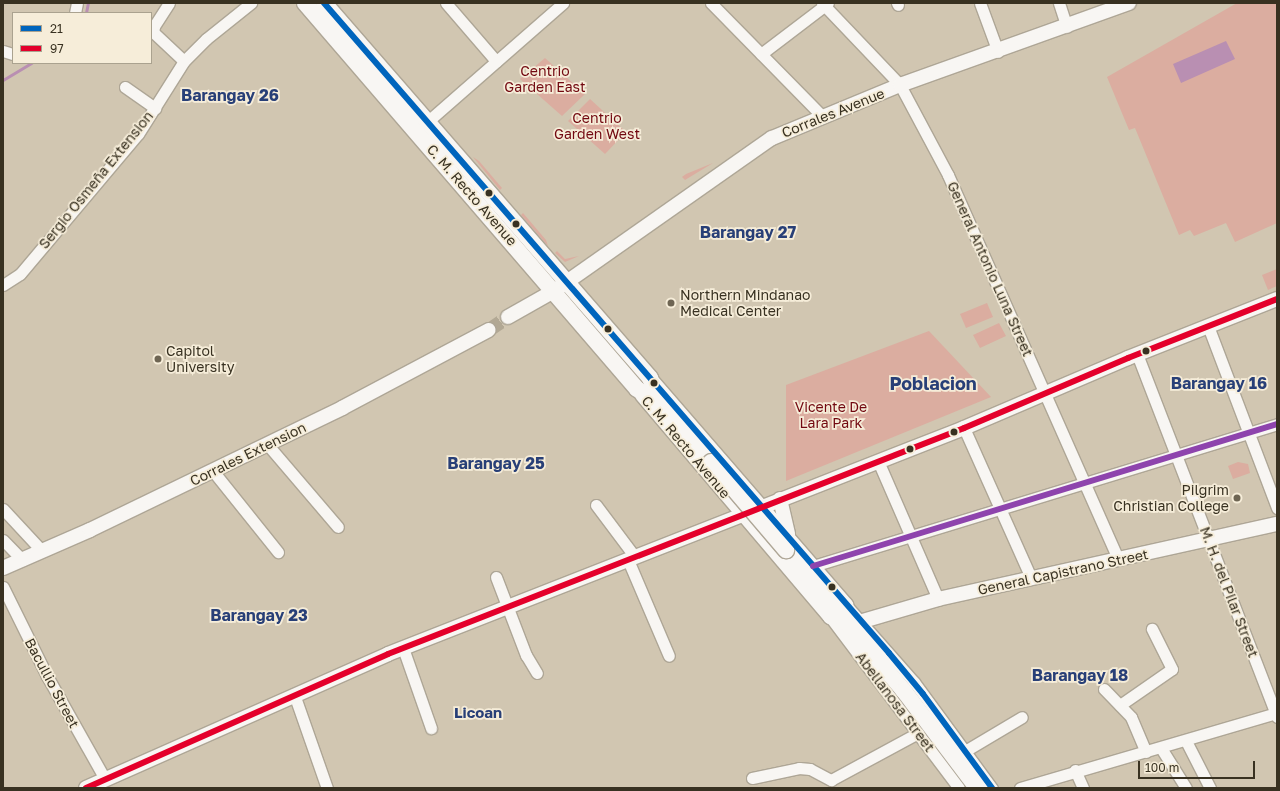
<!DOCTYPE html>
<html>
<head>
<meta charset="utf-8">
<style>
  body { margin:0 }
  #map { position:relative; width:1280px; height:791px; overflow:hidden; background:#d1c6b1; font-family:"Golos Text",sans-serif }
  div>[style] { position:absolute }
  .green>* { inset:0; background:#dbada0 }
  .water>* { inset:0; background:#b98fb2 }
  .stream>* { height:2.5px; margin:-1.25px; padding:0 1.25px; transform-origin:1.25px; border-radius:1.25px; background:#b98fb2 }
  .major-tunnel>* { height:14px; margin-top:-7px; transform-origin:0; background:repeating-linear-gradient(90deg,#b2a894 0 14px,transparent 0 21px) }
  .roads { filter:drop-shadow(1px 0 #aea696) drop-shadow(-1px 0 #aea696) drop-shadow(0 1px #aea696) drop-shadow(0 -1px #aea696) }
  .minor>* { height:11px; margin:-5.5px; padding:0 5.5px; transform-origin:5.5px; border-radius:5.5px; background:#f8f6f3 }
  .major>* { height:14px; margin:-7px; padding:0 7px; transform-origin:7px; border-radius:7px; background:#f8f6f3 }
  .highway>* { height:16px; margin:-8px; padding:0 8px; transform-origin:8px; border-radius:8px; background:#f8f6f3 }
  .bridges { filter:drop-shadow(1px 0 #aea696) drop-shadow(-1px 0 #aea696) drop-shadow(0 1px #aea696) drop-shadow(0 -1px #aea696) }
  .highway-bridge>* { height:16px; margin:-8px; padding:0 8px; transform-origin:8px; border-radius:8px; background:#f8f6f3 }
  .bus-1>* { height:6px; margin:-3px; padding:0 3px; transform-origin:3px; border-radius:3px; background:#0065bd }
  .bus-2>* { height:6px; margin:-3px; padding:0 3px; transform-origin:3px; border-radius:3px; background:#e4002b }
  .bus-3>* { height:6px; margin:-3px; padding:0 3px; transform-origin:3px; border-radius:3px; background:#8e44ad }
  .dots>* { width:11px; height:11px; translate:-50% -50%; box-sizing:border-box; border:2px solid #f6edd9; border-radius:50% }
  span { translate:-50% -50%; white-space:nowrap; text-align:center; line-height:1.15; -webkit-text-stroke:3.5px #f6edd9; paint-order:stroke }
  .park-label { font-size:14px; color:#720810 }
  .street-label { font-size:14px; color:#383121 }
  .poi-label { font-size:14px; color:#383121 }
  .left { translate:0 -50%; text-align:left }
  .right { translate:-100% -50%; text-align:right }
  .neighbourhood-label { font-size:15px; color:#283f77; font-weight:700 }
  .quarter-label { font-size:16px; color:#283f77; font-weight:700 }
  .district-label { font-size:18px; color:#283f77; font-weight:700 }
  .frame { position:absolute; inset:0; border:4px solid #383121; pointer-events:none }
  .legend { position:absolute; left:12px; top:12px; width:140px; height:52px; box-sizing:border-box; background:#f6edd9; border:1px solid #aaa28f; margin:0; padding:5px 7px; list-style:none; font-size:12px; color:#383121 }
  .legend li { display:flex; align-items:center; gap:8px; height:20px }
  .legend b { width:20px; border:1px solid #aaa28f }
  .scale { position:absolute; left:1138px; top:761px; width:117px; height:18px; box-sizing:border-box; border:2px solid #383121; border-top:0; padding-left:5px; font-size:12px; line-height:14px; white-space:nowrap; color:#383121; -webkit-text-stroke:3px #f6edd9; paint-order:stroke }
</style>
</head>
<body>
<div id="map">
  <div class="green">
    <div style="clip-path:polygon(1237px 3px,1277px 3px,1277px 223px,1235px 242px,1226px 223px,1194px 236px,1190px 230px,1179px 235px,1135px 128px,1129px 130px,1107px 77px)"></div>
    <div style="clip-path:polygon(545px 58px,585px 94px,562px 116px,520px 79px)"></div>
    <div style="clip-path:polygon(590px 99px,626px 132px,605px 154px,568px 121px)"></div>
    <div style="clip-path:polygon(473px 157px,479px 161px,502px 188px,500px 190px)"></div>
    <div style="clip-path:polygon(713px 163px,685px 180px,682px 177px,686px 174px)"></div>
    <div style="clip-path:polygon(523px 213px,546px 240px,548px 246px,521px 215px)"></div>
    <div style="clip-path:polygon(557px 251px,565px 259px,579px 256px,565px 262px,555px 253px)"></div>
    <div style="clip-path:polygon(1277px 269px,1277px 286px,1268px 290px,1262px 275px)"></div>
    <div style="clip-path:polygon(987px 303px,993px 317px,966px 328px,960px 314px)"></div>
    <div style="clip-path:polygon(999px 323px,1006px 336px,980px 348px,973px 335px)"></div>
    <div style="clip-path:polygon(929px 331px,991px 397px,786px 481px,786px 385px)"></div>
    <div style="clip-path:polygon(1238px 462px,1248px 464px,1250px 473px,1233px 479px,1228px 466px)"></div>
  </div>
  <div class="water">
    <div style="clip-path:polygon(1226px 41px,1235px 59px,1181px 83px,1173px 64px)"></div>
  </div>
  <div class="stream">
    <div style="left:86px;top:13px;width:10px;rotate:-79deg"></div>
    <div style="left:3px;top:80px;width:33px;rotate:-31deg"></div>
  </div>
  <div class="major-tunnel">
    <div style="left:489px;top:330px;width:23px;rotate:-34deg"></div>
  </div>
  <div class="roads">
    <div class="minor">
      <div style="left:169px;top:3px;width:27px;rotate:123deg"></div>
      <div style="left:154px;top:26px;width:6px;rotate:99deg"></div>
      <div style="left:153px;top:32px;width:42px;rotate:43.1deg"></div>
      <div style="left:446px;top:3px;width:77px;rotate:49.2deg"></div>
      <div style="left:711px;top:3px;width:160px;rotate:45.5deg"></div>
      <div style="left:822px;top:3px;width:113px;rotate:46.4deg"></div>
      <div style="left:900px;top:85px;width:102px;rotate:61.9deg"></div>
      <div style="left:948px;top:175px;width:421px;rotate:66.1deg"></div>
      <div style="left:897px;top:3px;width:2px;rotate:63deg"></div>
      <div style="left:980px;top:3px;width:52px;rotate:69.8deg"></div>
      <div style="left:1059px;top:3px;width:25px;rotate:72deg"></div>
      <div style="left:75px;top:13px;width:10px;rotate:-79deg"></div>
      <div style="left:3px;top:51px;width:10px;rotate:17deg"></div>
      <div style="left:761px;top:54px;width:84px;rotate:-37.3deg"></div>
      <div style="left:125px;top:87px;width:37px;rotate:35deg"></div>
      <div style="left:427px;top:122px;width:181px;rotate:-41.2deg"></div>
      <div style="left:3px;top:285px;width:20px;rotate:-33deg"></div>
      <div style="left:20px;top:274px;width:183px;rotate:-49.9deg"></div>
      <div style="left:138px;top:134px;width:86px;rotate:-57.8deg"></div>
      <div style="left:184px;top:61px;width:31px;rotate:-45deg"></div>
      <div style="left:206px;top:39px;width:58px;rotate:-38.7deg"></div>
      <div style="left:1208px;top:326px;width:195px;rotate:69.2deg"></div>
      <div style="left:1137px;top:354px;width:389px;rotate:68.9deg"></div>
      <div style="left:964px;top:428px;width:164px;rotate:65.9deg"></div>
      <div style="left:267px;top:444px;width:109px;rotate:49.5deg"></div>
      <div style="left:878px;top:461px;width:150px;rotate:66.5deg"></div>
      <div style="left:213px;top:471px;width:104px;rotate:51.3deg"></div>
      <div style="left:596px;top:505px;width:65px;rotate:53.1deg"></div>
      <div style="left:3px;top:509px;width:57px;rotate:47.1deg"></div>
      <div style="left:3px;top:540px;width:28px;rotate:46deg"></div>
      <div style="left:628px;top:560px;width:104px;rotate:66.9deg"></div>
      <div style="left:813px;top:566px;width:485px;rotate:-17deg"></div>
      <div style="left:496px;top:577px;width:84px;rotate:69deg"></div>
      <div style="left:526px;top:655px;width:21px;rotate:59deg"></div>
      <div style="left:3px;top:587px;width:99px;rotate:63.7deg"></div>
      <div style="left:47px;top:676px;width:118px;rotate:60.6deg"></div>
      <div style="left:846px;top:605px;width:103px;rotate:48.6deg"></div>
      <div style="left:914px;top:682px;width:132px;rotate:53.7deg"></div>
      <div style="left:830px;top:617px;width:214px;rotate:53deg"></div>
      <div style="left:403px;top:648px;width:85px;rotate:70.7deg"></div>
      <div style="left:1104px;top:689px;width:39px;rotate:46deg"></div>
      <div style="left:1131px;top:717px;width:38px;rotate:67deg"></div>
      <div style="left:294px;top:694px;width:100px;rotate:70.7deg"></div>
      <div style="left:1120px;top:705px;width:63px;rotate:-34.7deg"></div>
      <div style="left:1172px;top:669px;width:45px;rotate:-116.6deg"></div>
      <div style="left:1186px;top:741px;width:53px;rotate:62.9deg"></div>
      <div style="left:1161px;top:748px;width:47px;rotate:58deg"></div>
      <div style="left:965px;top:751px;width:66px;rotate:-30.8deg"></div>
      <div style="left:1075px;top:770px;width:20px;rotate:66deg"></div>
      <div style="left:752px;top:778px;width:48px;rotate:-12deg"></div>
      <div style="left:799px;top:768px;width:11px;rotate:5deg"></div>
      <div style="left:810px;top:769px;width:24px;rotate:28deg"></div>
      <div style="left:831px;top:780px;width:99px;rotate:-28.4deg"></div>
      <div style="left:1020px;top:788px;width:267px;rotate:-16.3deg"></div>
    </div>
    <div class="major">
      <div style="left:508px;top:317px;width:53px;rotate:-29.5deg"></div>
      <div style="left:554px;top:291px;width:266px;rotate:-35.1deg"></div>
      <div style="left:772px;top:138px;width:139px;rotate:-22.5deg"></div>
      <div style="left:900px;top:85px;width:243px;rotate:-19.7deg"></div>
      <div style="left:654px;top:383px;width:294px;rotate:49.1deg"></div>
      <div style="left:846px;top:605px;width:20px;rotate:81deg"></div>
      <div style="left:642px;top:395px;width:291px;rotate:49.7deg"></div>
      <div style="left:830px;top:617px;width:21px;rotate:23deg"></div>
      <div style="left:780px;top:499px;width:36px;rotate:77deg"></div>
      <div style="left:3px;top:568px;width:95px;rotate:-23.6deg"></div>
      <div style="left:90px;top:530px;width:280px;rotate:-25.8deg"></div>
      <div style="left:342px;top:408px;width:166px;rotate:-28deg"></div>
      <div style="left:849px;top:625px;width:93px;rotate:-16.3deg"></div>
      <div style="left:938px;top:599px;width:347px;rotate:-12.5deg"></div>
      <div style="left:86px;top:788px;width:330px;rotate:-23.9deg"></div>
      <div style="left:388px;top:654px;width:619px;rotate:-21.42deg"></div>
      <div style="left:964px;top:428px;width:178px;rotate:-23.1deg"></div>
      <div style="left:1128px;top:358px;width:160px;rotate:-21.6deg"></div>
    </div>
    <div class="highway">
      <div style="left:305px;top:3px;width:509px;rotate:49.3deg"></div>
      <div style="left:637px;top:389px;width:27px;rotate:31deg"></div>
      <div style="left:660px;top:403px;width:78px;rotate:49.2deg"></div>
      <div style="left:324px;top:3px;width:497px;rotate:49deg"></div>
      <div style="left:650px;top:378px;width:27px;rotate:68deg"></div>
      <div style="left:786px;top:550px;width:184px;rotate:50.1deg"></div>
      <div style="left:904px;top:691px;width:121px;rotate:53deg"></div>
    </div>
  </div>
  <div class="bridges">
    <div class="highway-bridge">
      <div style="left:711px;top:462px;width:116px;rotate:49.6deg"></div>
    </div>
  </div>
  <div class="bus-1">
    <div style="left:324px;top:3px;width:861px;rotate:49deg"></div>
    <div style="left:889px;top:653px;width:53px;rotate:50.3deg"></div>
    <div style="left:923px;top:694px;width:117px;rotate:53.7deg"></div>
  </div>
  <div class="bus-2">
    <div style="left:86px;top:788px;width:330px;rotate:-23.9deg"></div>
    <div style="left:388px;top:654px;width:619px;rotate:-21.42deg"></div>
    <div style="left:964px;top:428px;width:178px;rotate:-23.1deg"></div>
    <div style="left:1128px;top:358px;width:160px;rotate:-21.6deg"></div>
  </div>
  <div class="bus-3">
    <div style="left:813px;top:566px;width:485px;rotate:-17deg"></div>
  </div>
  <div class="dots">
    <div style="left:489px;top:193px;background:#383121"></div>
    <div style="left:516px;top:224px;background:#383121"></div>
    <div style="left:671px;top:303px;background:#6e6553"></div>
    <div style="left:608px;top:329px;background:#383121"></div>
    <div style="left:1146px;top:351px;background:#383121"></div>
    <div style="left:158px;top:359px;background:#6e6553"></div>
    <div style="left:654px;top:383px;background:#383121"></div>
    <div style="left:954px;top:432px;background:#383121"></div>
    <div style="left:910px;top:449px;background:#383121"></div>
    <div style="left:1237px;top:498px;background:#6e6553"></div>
    <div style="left:832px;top:587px;background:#383121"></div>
  </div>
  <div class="park-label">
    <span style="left:545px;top:79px">Centrio<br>Garden East</span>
    <span style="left:597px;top:126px">Centrio<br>Garden West</span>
    <span style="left:831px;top:415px">Vicente De<br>Lara Park</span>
  </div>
  <div class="street-label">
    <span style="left:833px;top:113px;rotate:-22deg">Corrales Avenue</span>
    <span style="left:96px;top:180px;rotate:-51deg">Sergio Osmeña Extension</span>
    <span style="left:472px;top:195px;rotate:49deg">C. M. Recto Avenue</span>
    <span style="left:990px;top:269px;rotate:66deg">General Antonio Luna Street</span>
    <span style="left:686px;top:447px;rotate:50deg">C. M. Recto Avenue</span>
    <span style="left:248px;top:454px;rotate:-26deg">Corrales Extension</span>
    <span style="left:1063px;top:572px;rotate:-12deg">General Capistrano Street</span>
    <span style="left:1229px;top:592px;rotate:69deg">M. H. del Pilar Street</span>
    <span style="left:52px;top:683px;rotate:62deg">Bacullio Street</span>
    <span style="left:895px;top:702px;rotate:53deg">Abellanosa Street</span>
  </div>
  <div class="poi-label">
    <span class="left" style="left:680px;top:303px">Northern Mindanao<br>Medical Center</span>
    <span class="left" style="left:166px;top:359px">Capitol<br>University</span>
    <span class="right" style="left:1229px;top:498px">Pilgrim<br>Christian College</span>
  </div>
  <div class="neighbourhood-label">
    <span style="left:478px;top:713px">Licoan</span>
  </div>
  <div class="quarter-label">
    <span style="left:230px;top:95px">Barangay 26</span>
    <span style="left:748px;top:232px">Barangay 27</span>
    <span style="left:1219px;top:383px">Barangay 16</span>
    <span style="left:496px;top:463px">Barangay 25</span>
    <span style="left:259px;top:615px">Barangay 23</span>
    <span style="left:1080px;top:675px">Barangay 18</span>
  </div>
  <div class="district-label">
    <span style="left:933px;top:383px">Poblacion</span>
  </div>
  <div class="frame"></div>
  <ul class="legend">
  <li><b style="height:5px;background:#0065bd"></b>21</li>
  <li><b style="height:5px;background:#e4002b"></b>97</li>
  </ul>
  <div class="scale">100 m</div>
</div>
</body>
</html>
